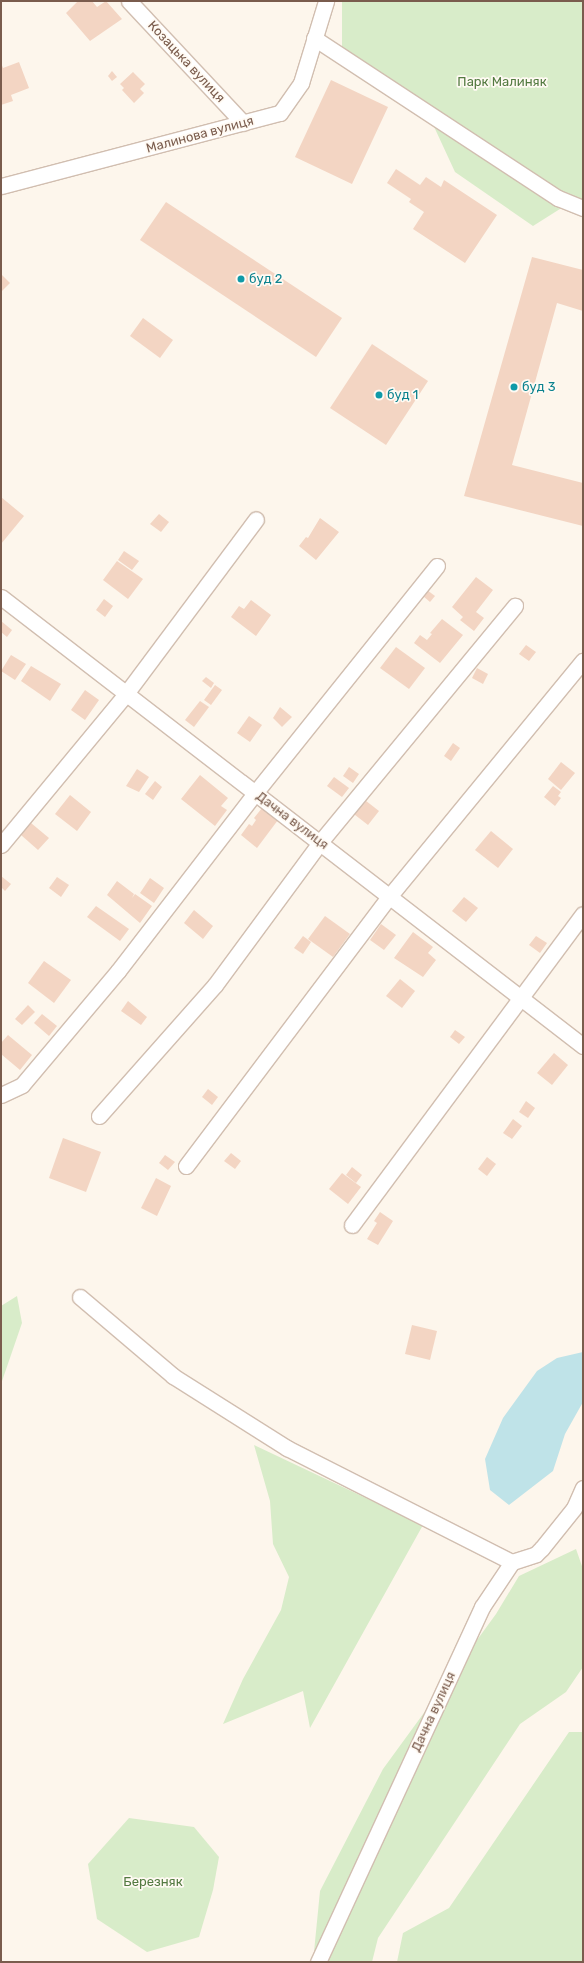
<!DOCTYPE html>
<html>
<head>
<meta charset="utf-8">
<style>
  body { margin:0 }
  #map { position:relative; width:584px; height:1963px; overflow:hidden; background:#fdf6ec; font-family:Rubik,sans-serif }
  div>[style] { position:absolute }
  .green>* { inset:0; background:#d8ecc9 }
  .water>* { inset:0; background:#bfe3e8 }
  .building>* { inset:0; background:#f3d5c3 }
  .roads { filter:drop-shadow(1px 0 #d1beb0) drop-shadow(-1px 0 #d1beb0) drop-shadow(0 1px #d1beb0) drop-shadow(0 -1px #d1beb0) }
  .minor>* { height:15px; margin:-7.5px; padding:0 7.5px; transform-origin:7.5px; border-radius:7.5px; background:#fff }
  .dots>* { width:11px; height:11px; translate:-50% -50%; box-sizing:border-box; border:2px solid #fffaf3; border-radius:50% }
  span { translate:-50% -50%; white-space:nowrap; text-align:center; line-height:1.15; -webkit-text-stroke:3.5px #fffaf3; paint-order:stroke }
  .street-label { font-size:13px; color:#7a5c4d }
  .park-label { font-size:13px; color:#537a41 }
  .culture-label { font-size:13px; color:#0d838f }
  .left { translate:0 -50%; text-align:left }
  .frame { position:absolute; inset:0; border:2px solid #7a5c4d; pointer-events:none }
</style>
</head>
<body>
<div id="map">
  <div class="green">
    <div style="clip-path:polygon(342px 1px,583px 1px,583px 206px,571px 202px,533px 226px,455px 172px,430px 118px,342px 65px)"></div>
    <div style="clip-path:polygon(17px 1296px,22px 1323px,1px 1384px,1px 1306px)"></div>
    <div style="clip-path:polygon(254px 1445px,423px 1525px,310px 1728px,303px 1691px,223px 1724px,243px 1679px,281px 1610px,289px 1577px,273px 1544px,270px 1501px)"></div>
    <div style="clip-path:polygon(576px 1549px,583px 1569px,583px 1667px,566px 1692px,520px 1724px,378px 1938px,372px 1962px,313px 1962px,320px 1891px,383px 1769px,496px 1614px,519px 1576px)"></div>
    <div style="clip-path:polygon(569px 1732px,583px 1732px,583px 1962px,397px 1962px,403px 1933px,449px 1908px)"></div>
    <div style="clip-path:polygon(129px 1818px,194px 1827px,219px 1857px,213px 1890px,199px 1937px,147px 1952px,97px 1919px,88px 1864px)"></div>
  </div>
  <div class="water">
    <div style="clip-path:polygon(583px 1352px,583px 1402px,565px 1434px,553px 1471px,509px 1505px,490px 1490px,485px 1459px,503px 1418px,537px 1371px,557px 1358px)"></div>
  </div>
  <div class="building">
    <div style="clip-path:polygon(78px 1px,92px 1px,97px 7px,106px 1px,122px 19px,90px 41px,66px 13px)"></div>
    <div style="clip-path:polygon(19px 62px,29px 88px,11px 95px,13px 101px,1px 105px,1px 63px,3px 68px)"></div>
    <div style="clip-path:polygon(112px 71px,117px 77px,112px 81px,108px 76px)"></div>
    <div style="clip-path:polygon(133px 72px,145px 84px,140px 89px,144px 93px,134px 103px,122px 90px,124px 88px,120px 84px)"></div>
    <div style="clip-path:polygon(331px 80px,388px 107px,352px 184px,295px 157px)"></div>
    <div style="clip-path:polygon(396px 169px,420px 185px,426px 177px,441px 187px,444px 180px,497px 215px,465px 263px,413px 229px,424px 212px,409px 202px,411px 199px,387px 183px)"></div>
    <div style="clip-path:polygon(166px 202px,342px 318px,316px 357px,140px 240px)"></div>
    <div style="clip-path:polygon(532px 257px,583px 270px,583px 311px,557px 303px,512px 465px,583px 483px,583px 526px,464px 496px)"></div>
    <div style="clip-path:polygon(1px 274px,10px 283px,1px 292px)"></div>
    <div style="clip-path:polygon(143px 318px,173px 340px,160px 358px,130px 336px)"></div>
    <div style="clip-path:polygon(372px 344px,428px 381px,386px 445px,330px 408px)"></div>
    <div style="clip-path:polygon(1px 497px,24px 516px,1px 544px)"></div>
    <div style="clip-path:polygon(159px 514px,169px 522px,161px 532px,150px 524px)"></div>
    <div style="clip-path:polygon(320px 518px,339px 532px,316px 560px,299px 546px,306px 537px,308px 538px)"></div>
    <div style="clip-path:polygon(124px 551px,139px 561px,132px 570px,118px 560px)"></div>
    <div style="clip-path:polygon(117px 561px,143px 579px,128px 599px,103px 580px)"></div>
    <div style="clip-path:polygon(476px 577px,493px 590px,476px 612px,484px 618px,474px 631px,460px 620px,463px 617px,452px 607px)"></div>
    <div style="clip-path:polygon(427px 590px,435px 596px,430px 602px,423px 596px)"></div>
    <div style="clip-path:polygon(104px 599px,113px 606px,105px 617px,96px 610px)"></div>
    <div style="clip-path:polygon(251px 600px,271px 615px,256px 636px,231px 617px,239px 606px,244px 609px)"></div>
    <div style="clip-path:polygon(442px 619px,463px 635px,440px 663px,414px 643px,420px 635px,427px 640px,432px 634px,430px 633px)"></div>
    <div style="clip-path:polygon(1px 621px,12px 630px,7px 637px,1px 632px)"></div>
    <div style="clip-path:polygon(526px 645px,536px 652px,529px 661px,519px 654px)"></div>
    <div style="clip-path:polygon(396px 647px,425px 668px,409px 689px,380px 668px)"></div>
    <div style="clip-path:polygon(11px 655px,26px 664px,15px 680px,1px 671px)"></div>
    <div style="clip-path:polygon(31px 666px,61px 684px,50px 701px,21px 681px)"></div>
    <div style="clip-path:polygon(477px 668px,488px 674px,483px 684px,472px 678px)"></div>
    <div style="clip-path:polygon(206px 677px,214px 683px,211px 688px,202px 681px)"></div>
    <div style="clip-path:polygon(215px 685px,222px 690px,211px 705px,204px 700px)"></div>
    <div style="clip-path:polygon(85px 690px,99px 700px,85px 720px,71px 710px)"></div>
    <div style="clip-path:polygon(200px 701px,209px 707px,194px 727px,185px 720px)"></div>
    <div style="clip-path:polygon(280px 707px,292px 717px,282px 727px,273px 718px)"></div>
    <div style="clip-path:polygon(249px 716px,262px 725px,250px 742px,237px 733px)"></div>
    <div style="clip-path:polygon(453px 743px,460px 748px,451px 761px,444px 756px)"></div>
    <div style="clip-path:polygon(561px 762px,575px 773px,561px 790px,548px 779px)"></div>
    <div style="clip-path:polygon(349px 767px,359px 774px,353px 783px,343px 776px)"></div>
    <div style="clip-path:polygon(137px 769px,149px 777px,139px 792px,126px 786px)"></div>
    <div style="clip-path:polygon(200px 775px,228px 798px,221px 806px,227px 810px,215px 826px,181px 799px)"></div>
    <div style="clip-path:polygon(334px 777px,349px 788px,342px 797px,327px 786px)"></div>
    <div style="clip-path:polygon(155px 781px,162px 787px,153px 800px,145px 794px)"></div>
    <div style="clip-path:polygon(553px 786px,561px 792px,558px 796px,561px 798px,555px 806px,544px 797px)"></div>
    <div style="clip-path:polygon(70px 795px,91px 812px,77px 831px,55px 814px)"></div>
    <div style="clip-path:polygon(361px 797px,379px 811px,368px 825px,350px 811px)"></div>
    <div style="clip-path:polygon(262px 808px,278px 820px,257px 848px,241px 835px,249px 824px,252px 826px,256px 820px,254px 818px)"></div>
    <div style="clip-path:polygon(31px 823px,49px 838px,38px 850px,21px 835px)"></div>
    <div style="clip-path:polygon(491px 831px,513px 849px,498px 868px,475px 850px)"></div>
    <div style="clip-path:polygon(1px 876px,11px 884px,5px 891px,1px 887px)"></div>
    <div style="clip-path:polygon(57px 877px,69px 885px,61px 897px,49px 888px)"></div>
    <div style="clip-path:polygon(150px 878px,164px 888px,154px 903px,140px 893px)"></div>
    <div style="clip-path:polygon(117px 881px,134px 894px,132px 898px,135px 894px,152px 906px,140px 923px,107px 895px)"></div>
    <div style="clip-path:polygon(464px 897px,478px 908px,466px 922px,452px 911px)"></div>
    <div style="clip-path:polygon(96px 906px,129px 929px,120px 941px,87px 917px)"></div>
    <div style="clip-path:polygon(194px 910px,213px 926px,203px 939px,184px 923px)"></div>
    <div style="clip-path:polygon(325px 916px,350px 934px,333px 957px,308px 939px)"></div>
    <div style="clip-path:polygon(381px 924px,396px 935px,384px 950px,370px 940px)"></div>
    <div style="clip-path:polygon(413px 932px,433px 947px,428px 953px,436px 960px,423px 977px,394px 958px)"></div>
    <div style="clip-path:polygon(303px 936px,311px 942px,303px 954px,294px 948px)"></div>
    <div style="clip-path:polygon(536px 936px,547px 943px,540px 953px,529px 945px)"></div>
    <div style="clip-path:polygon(44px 961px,71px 980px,54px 1003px,28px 983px)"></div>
    <div style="clip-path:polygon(400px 979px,415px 991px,402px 1008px,386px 996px)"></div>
    <div style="clip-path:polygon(128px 1001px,147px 1017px,141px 1025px,121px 1011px)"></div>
    <div style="clip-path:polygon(28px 1005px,35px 1012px,22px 1025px,15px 1019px)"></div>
    <div style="clip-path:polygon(42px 1014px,57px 1026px,49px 1036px,34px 1023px)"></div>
    <div style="clip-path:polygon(455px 1030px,465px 1037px,459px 1044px,450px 1037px)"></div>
    <div style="clip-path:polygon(8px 1035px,32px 1055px,20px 1070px,1px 1054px,1px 1043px)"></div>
    <div style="clip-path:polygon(554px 1053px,568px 1065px,552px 1085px,537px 1073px)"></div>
    <div style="clip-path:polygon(208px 1089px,218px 1097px,212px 1105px,202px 1097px)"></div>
    <div style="clip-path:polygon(526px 1101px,535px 1108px,528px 1118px,519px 1112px)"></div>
    <div style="clip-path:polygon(513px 1119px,522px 1126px,512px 1139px,503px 1133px)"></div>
    <div style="clip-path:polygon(63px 1138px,101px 1152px,86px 1192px,49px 1178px)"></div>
    <div style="clip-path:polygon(231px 1153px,241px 1161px,235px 1169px,224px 1161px)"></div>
    <div style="clip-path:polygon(165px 1155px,175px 1162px,168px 1170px,159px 1163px)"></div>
    <div style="clip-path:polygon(487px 1157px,496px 1164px,487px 1176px,478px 1169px)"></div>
    <div style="clip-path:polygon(352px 1167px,362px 1175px,356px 1183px,346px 1175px)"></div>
    <div style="clip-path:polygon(342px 1173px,361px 1187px,348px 1204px,329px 1189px)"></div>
    <div style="clip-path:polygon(156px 1178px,171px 1186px,157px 1216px,141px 1208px)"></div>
    <div style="clip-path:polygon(380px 1212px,393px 1221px,378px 1245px,367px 1239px,377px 1223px,374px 1221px)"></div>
    <div style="clip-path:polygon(412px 1325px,437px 1331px,430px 1360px,405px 1354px)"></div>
  </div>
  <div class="roads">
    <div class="minor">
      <div style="left:129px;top:1px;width:167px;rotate:46.9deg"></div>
      <div style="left:314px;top:38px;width:292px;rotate:33.3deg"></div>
      <div style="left:558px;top:198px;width:27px;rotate:22deg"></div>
      <div style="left:1px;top:186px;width:288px;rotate:-14.7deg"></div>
      <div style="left:280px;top:113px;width:37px;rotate:-55deg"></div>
      <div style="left:301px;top:83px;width:86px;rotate:-73deg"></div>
      <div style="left:1px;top:597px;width:735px;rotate:37.65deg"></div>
      <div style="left:1px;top:845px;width:195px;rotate:-50.4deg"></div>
      <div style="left:125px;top:695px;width:219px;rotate:-53.3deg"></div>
      <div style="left:1px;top:1095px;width:23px;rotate:-25deg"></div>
      <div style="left:22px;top:1085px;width:149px;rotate:-49.9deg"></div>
      <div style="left:118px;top:971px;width:225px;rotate:-52.4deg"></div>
      <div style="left:255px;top:793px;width:291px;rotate:-51.3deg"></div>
      <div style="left:99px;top:1116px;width:175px;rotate:-48.5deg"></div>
      <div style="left:215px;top:985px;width:179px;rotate:-53.6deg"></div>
      <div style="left:321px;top:841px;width:305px;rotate:-50.5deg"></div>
      <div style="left:186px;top:1166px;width:336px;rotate:-53deg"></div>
      <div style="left:388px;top:898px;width:307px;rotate:-50.6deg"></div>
      <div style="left:352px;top:1225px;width:387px;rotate:-53.4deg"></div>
      <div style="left:80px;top:1297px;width:122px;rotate:40.3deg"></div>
      <div style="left:173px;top:1376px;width:135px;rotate:32.3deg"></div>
      <div style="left:287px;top:1448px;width:252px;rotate:26.9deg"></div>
      <div style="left:318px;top:1962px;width:391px;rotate:-65.2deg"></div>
      <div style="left:482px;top:1607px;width:54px;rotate:-56.3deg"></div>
      <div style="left:512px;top:1562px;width:25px;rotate:-18deg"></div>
      <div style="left:536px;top:1554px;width:8px;rotate:-45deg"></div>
      <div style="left:542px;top:1548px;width:51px;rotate:-51.3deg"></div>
      <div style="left:574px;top:1508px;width:22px;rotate:-66deg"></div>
    </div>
  </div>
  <div class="dots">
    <div style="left:241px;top:279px;background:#0f9aa8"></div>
    <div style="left:514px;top:387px;background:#0f9aa8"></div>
    <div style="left:379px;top:395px;background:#0f9aa8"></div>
  </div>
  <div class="street-label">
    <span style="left:186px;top:62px;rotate:47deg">Козацька вулиця</span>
    <span style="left:200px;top:135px;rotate:-15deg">Малинова вулиця</span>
    <span style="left:292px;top:821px;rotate:37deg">Дачна вулиця</span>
    <span style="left:434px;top:1712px;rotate:-65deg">Дачна вулиця</span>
  </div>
  <div class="park-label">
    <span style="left:502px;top:82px">Парк Малиняк</span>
    <span style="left:153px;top:1882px">Березняк</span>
  </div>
  <div class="culture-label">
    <span class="left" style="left:249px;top:279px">буд 2</span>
    <span class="left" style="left:522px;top:387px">буд 3</span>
    <span class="left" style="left:387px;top:395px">буд 1</span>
  </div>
  <div class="frame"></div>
</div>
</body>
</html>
